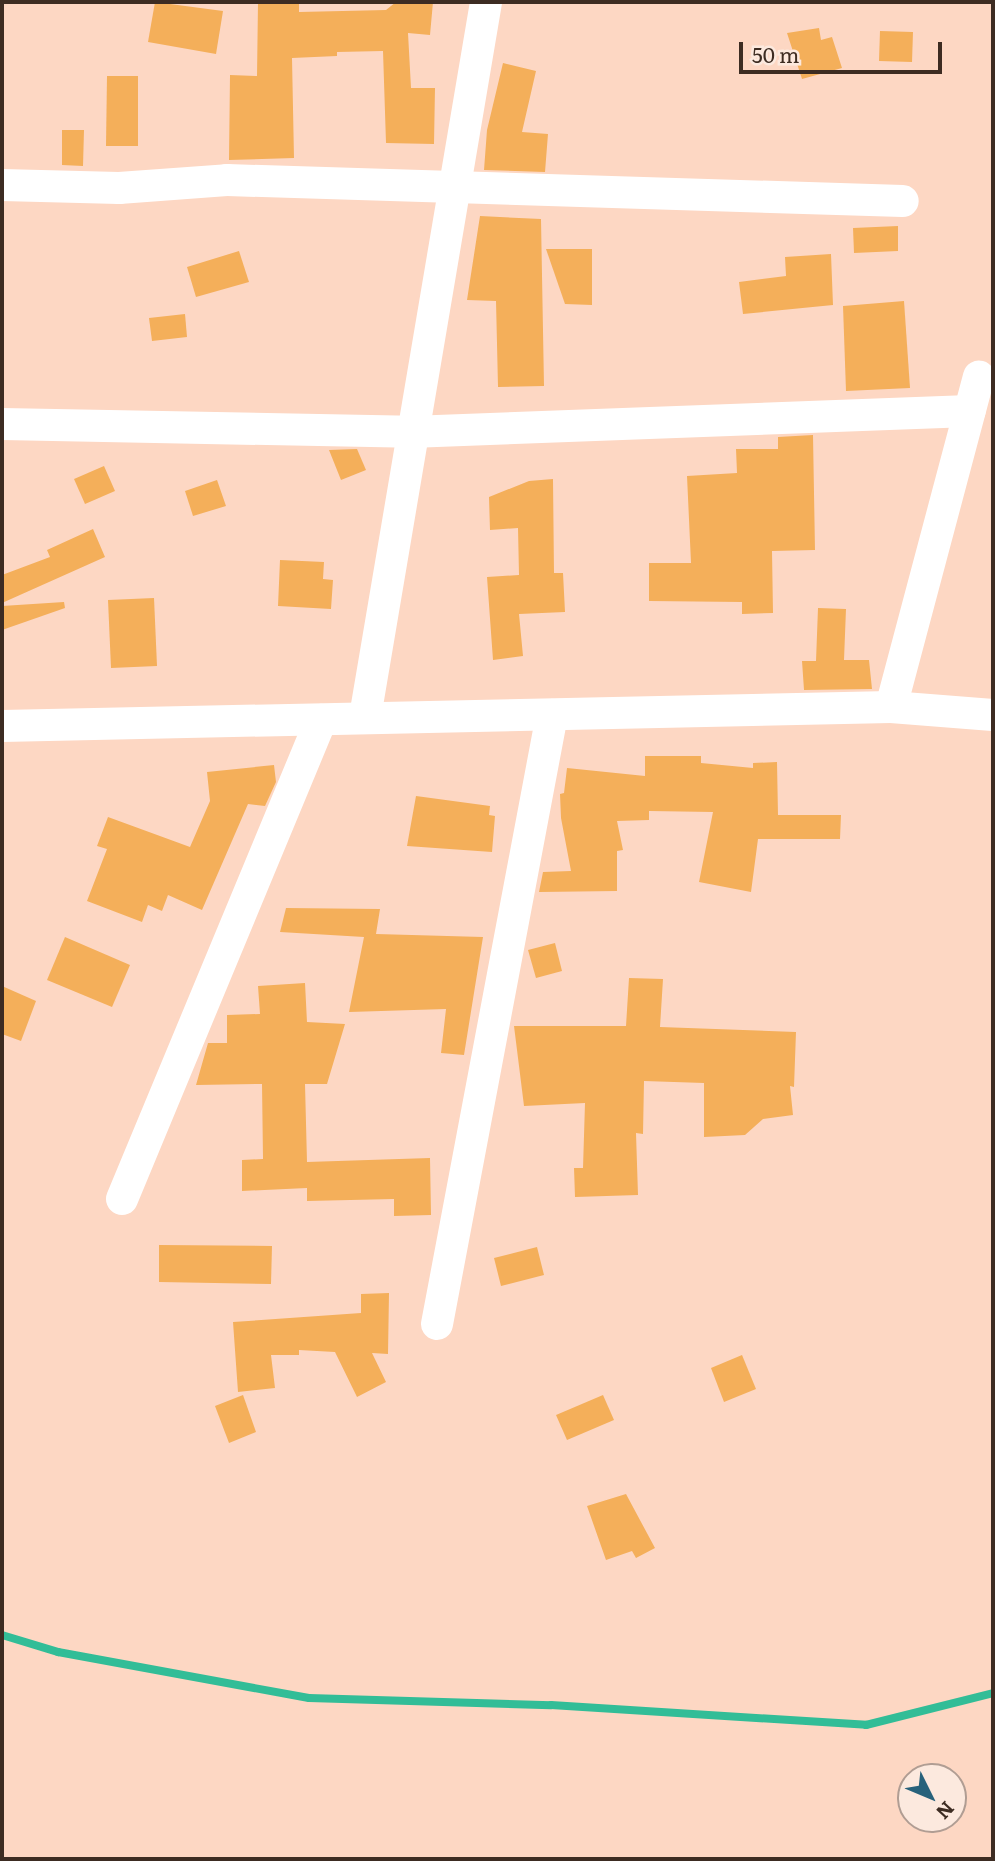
<!DOCTYPE html>
<html>
<head>
<meta charset="utf-8">
<style>
  body { margin:0 }
  #map { position:relative; width:995px; height:1861px; overflow:hidden; background:#fdd7c3; font-family:Literata,serif }
  div>[style] { position:absolute }
  .stream>* { height:8px; margin:-4px; padding:0 4px; transform-origin:4px; border-radius:4px; background:#32bd97 }
  .building>* { inset:0; background:#f4af5a }
  .minor>* { height:32px; margin:-16px; padding:0 16px; transform-origin:16px; border-radius:16px; background:#fff }
  span { translate:-50% -50%; white-space:nowrap; text-align:center; line-height:1.15; -webkit-text-stroke:5px #fce9de; paint-order:stroke }
  .frame { position:absolute; inset:0; border:4px solid #3d2c22; pointer-events:none }
  .north { position:absolute; left:897px; top:1763px; width:70px; height:70px; box-sizing:border-box; background:#fce9de; border:2px solid #b09d93; border-radius:50%; rotate:133deg; font-size:19px; font-weight:700; line-height:28px; text-align:center; color:#3d2c22 }
  .north::after { content:''; display:block; margin:auto; width:24px; height:32px; background:#28627b; clip-path:polygon(50% 0,100% 100%,50% 72%,0 100%) }
  .scale { position:absolute; left:739px; top:42px; width:203px; height:32px; box-sizing:border-box; border:4px solid #3d2c22; border-top:0; padding-left:9px; font-size:21px; line-height:24px; white-space:nowrap; color:#3d2c22; -webkit-text-stroke:5px #fce9de; paint-order:stroke }
</style>
</head>
<body>
<div id="map">
  <div class="stream">
    <div style="left:2px;top:1635px;width:59px;rotate:16.9deg"></div>
    <div style="left:58px;top:1652px;width:255px;rotate:10.4deg"></div>
    <div style="left:309px;top:1698px;width:242px;rotate:1.7deg"></div>
    <div style="left:551px;top:1705px;width:316px;rotate:3.6deg"></div>
    <div style="left:866px;top:1725px;width:131px;rotate:-14.1deg"></div>
  </div>
  <div class="building">
    <div style="clip-path:polygon(155px 2px,223px 11px,216px 54px,148px 42px)"></div>
    <div style="clip-path:polygon(258px 2px,299px 2px,299px 12px,386px 10px,396px 2px,433px 2px,430px 35px,408px 33px,411px 88px,435px 88px,434px 144px,386px 143px,383px 51px,337px 52px,337px 56px,292px 58px,294px 158px,229px 160px,230px 75px,257px 76px)"></div>
    <div style="clip-path:polygon(819px 28px,821px 40px,832px 37px,842px 68px,802px 79px,787px 33px)"></div>
    <div style="clip-path:polygon(880px 31px,913px 32px,912px 62px,879px 61px)"></div>
    <div style="clip-path:polygon(503px 63px,536px 71px,522px 132px,548px 134px,545px 172px,484px 170px,487px 130px)"></div>
    <div style="clip-path:polygon(107px 76px,138px 76px,138px 146px,106px 146px)"></div>
    <div style="clip-path:polygon(62px 130px,84px 130px,83px 166px,62px 165px)"></div>
    <div style="clip-path:polygon(480px 216px,541px 219px,544px 386px,498px 387px,496px 301px,467px 300px)"></div>
    <div style="clip-path:polygon(898px 226px,898px 251px,854px 253px,853px 228px)"></div>
    <div style="clip-path:polygon(546px 249px,592px 249px,592px 305px,565px 304px)"></div>
    <div style="clip-path:polygon(239px 251px,249px 282px,196px 297px,187px 267px)"></div>
    <div style="clip-path:polygon(831px 254px,833px 305px,743px 314px,739px 282px,786px 276px,785px 257px)"></div>
    <div style="clip-path:polygon(904px 301px,910px 388px,846px 391px,843px 306px)"></div>
    <div style="clip-path:polygon(185px 314px,187px 337px,152px 341px,149px 318px)"></div>
    <div style="clip-path:polygon(813px 435px,815px 550px,772px 551px,773px 613px,742px 614px,742px 602px,649px 601px,649px 563px,691px 563px,687px 476px,737px 473px,736px 449px,778px 449px,778px 437px)"></div>
    <div style="clip-path:polygon(357px 449px,366px 470px,341px 480px,329px 450px)"></div>
    <div style="clip-path:polygon(104px 466px,115px 491px,85px 504px,74px 479px)"></div>
    <div style="clip-path:polygon(553px 479px,554px 573px,563px 573px,565px 612px,519px 614px,523px 656px,493px 660px,487px 577px,519px 575px,518px 528px,490px 530px,489px 497px,529px 481px)"></div>
    <div style="clip-path:polygon(217px 480px,226px 506px,193px 516px,185px 491px)"></div>
    <div style="clip-path:polygon(93px 529px,105px 557px,2px 603px,2px 575px,50px 557px,47px 550px)"></div>
    <div style="clip-path:polygon(280px 560px,324px 562px,323px 579px,333px 580px,331px 609px,278px 606px)"></div>
    <div style="clip-path:polygon(154px 598px,157px 666px,111px 668px,108px 600px)"></div>
    <div style="clip-path:polygon(64px 602px,65px 608px,2px 630px,2px 606px)"></div>
    <div style="clip-path:polygon(818px 608px,846px 609px,844px 660px,869px 660px,872px 689px,804px 690px,802px 661px,816px 661px)"></div>
    <div style="clip-path:polygon(645px 756px,701px 756px,701px 763px,753px 768px,753px 763px,777px 762px,778px 815px,841px 815px,840px 839px,758px 839px,751px 892px,699px 882px,713px 812px,649px 811px,649px 820px,617px 821px,623px 850px,617px 851px,617px 891px,539px 892px,543px 872px,571px 871px,561px 818px,560px 794px,564px 793px,567px 768px,645px 776px)"></div>
    <div style="clip-path:polygon(274px 765px,276px 782px,265px 806px,248px 804px,202px 910px,168px 895px,162px 911px,148px 905px,142px 922px,87px 901px,107px 849px,97px 846px,108px 817px,190px 847px,210px 801px,207px 772px)"></div>
    <div style="clip-path:polygon(416px 796px,490px 806px,489px 815px,495px 816px,492px 852px,407px 846px)"></div>
    <div style="clip-path:polygon(286px 908px,380px 909px,376px 934px,483px 937px,464px 1055px,441px 1053px,446px 1009px,349px 1012px,364px 937px,280px 932px)"></div>
    <div style="clip-path:polygon(65px 937px,130px 965px,112px 1007px,47px 980px)"></div>
    <div style="clip-path:polygon(555px 943px,562px 971px,536px 978px,528px 950px)"></div>
    <div style="clip-path:polygon(629px 978px,663px 979px,660px 1027px,796px 1032px,794px 1087px,790px 1086px,793px 1115px,763px 1119px,745px 1135px,704px 1137px,704px 1083px,644px 1081px,643px 1134px,636px 1133px,638px 1195px,575px 1197px,574px 1168px,583px 1168px,585px 1103px,524px 1106px,514px 1026px,626px 1026px)"></div>
    <div style="clip-path:polygon(305px 983px,307px 1022px,345px 1024px,327px 1084px,305px 1084px,307px 1162px,430px 1158px,431px 1215px,394px 1216px,394px 1199px,307px 1201px,307px 1188px,242px 1191px,242px 1160px,263px 1159px,262px 1084px,196px 1085px,208px 1043px,227px 1043px,227px 1015px,260px 1014px,258px 986px)"></div>
    <div style="clip-path:polygon(2px 986px,36px 1001px,21px 1041px,2px 1034px)"></div>
    <div style="clip-path:polygon(159px 1245px,272px 1246px,271px 1284px,159px 1282px)"></div>
    <div style="clip-path:polygon(537px 1247px,544px 1275px,501px 1286px,494px 1258px)"></div>
    <div style="clip-path:polygon(389px 1293px,388px 1354px,372px 1353px,386px 1382px,357px 1397px,335px 1352px,299px 1350px,299px 1355px,271px 1355px,275px 1388px,238px 1392px,233px 1322px,361px 1313px,361px 1294px)"></div>
    <div style="clip-path:polygon(742px 1355px,756px 1389px,724px 1402px,711px 1368px)"></div>
    <div style="clip-path:polygon(243px 1395px,256px 1432px,229px 1443px,215px 1406px)"></div>
    <div style="clip-path:polygon(603px 1395px,614px 1420px,567px 1440px,556px 1415px)"></div>
    <div style="clip-path:polygon(626px 1494px,655px 1548px,636px 1558px,632px 1551px,606px 1560px,587px 1506px)"></div>
  </div>
  <div class="minor">
    <div style="left:2px;top:185px;width:117px;rotate:1.5deg"></div>
    <div style="left:119px;top:188px;width:108px;rotate:-4.2deg"></div>
    <div style="left:227px;top:180px;width:676px;rotate:1.78deg"></div>
    <div style="left:2px;top:424px;width:408px;rotate:1.1deg"></div>
    <div style="left:410px;top:432px;width:560px;rotate:-2.15deg"></div>
    <div style="left:891px;top:707px;width:342px;rotate:-75.1deg"></div>
    <div style="left:365px;top:717px;width:725px;rotate:-80.39deg"></div>
    <div style="left:2px;top:726px;width:889px;rotate:-1.22deg"></div>
    <div style="left:891px;top:707px;width:102px;rotate:4.5deg"></div>
    <div style="left:122px;top:1199px;width:519px;rotate:-67.44deg"></div>
    <div style="left:437px;top:1324px;width:620px;rotate:-79.31deg"></div>
  </div>
  <div class="frame"></div>
  <div class="north">N</div>
  <div class="scale">50 m</div>
</div>
</body>
</html>
